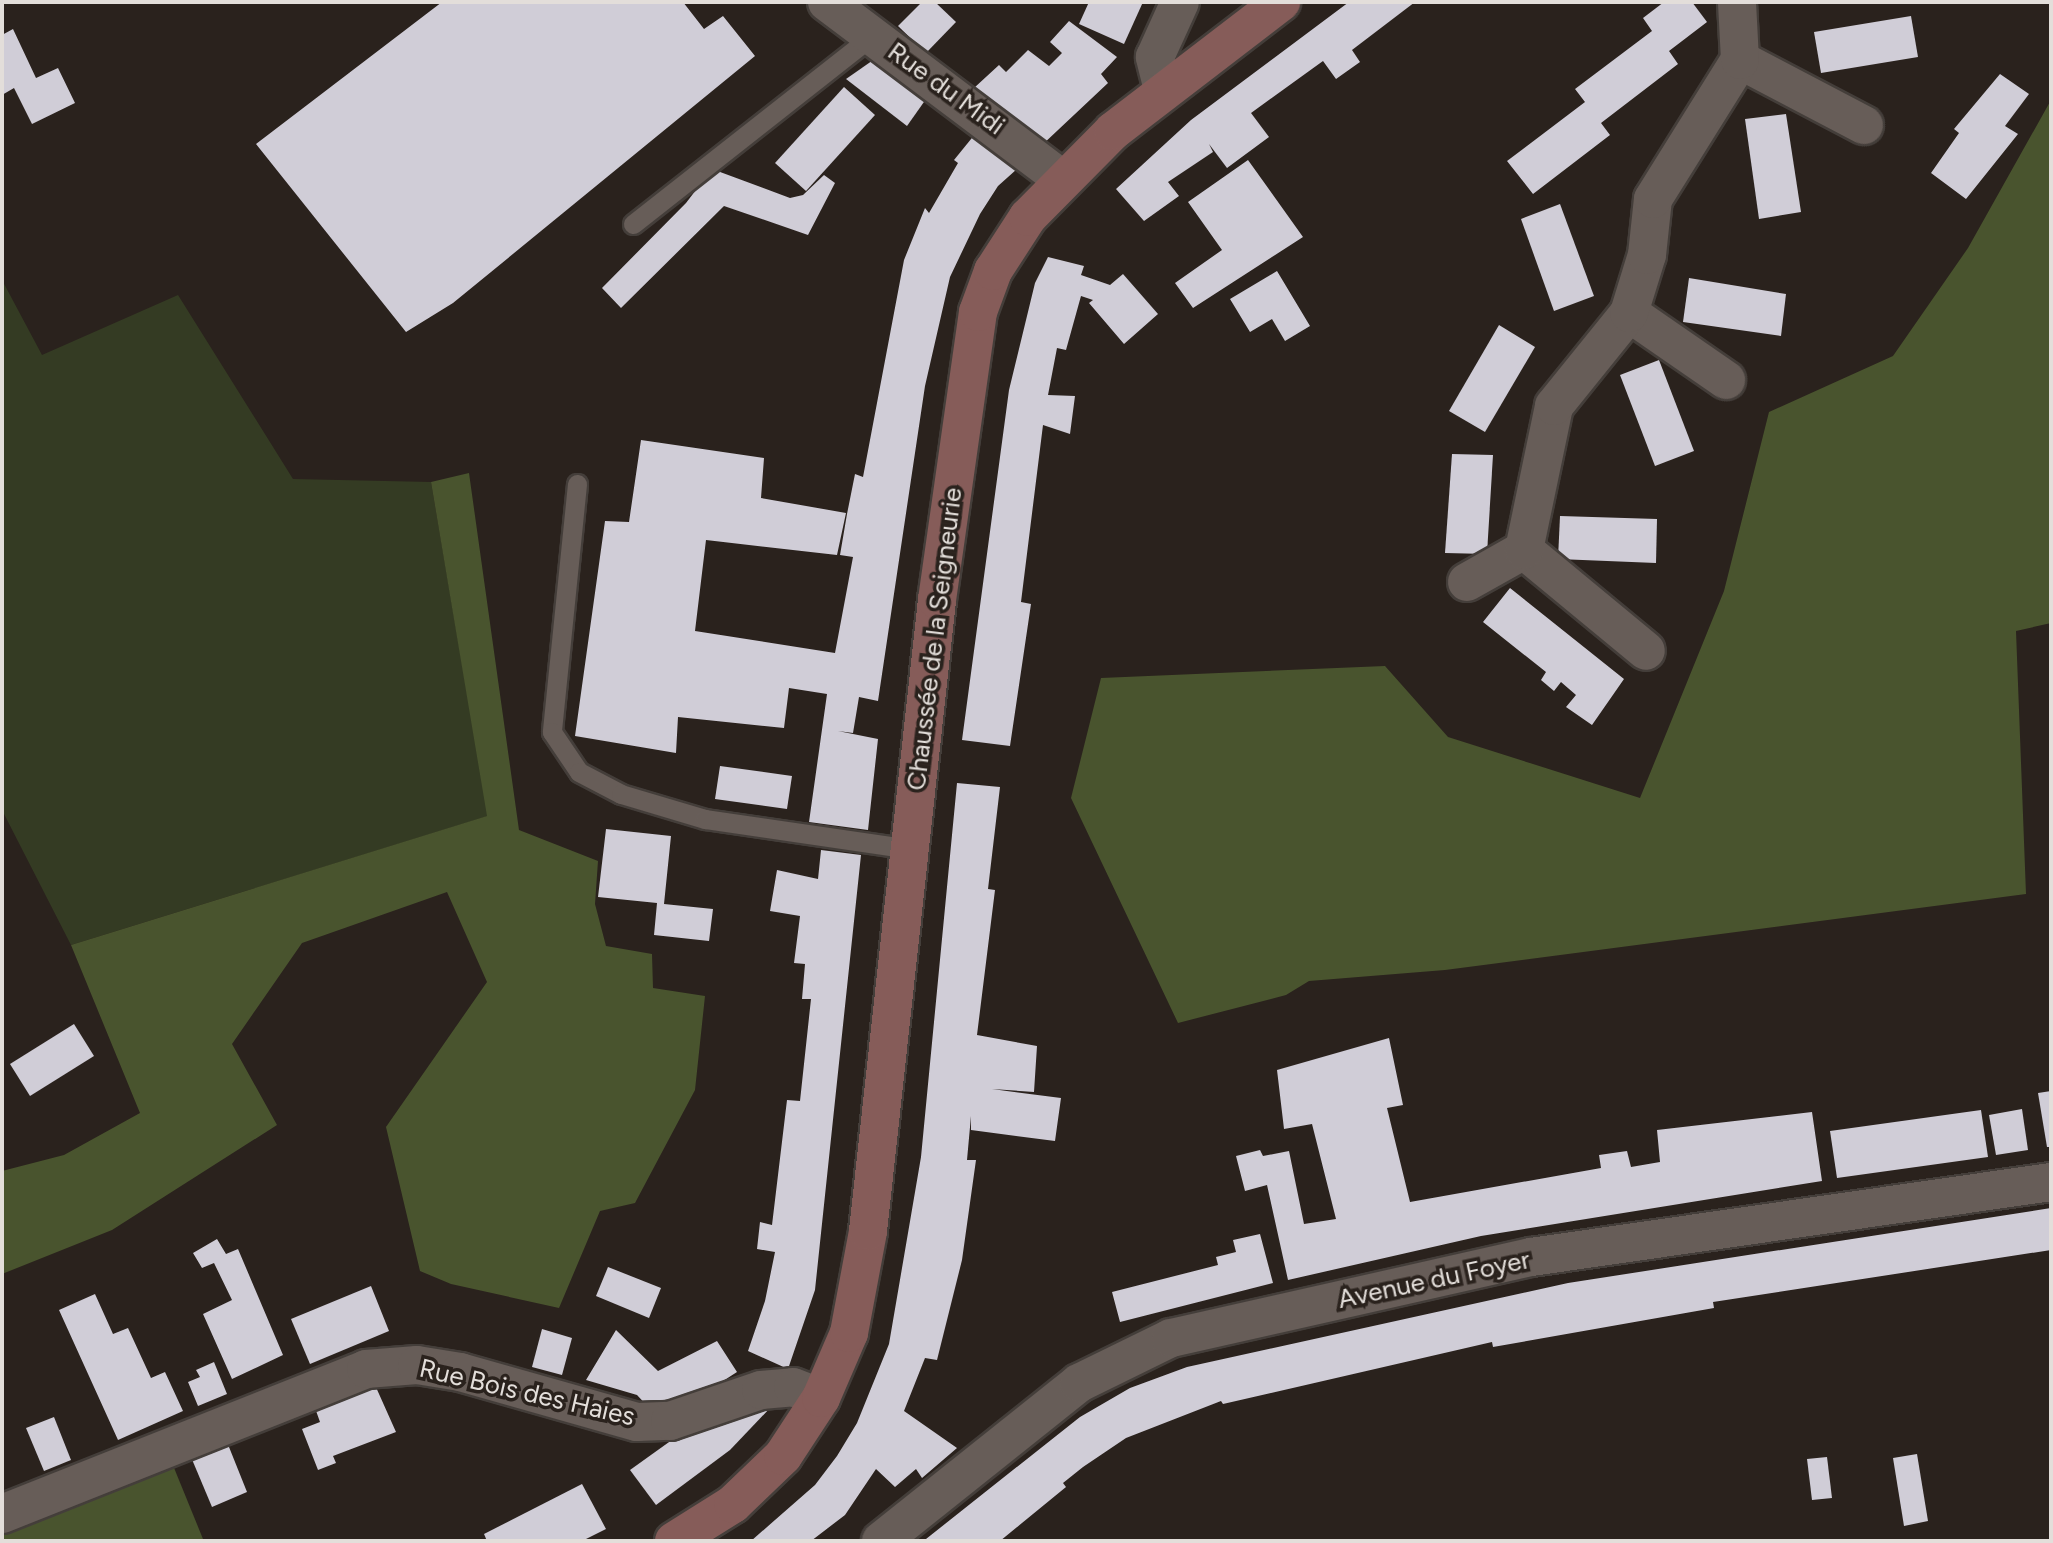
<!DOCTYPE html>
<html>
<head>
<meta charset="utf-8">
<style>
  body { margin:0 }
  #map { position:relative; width:2053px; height:1543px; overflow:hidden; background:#2a221d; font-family:Figtree,sans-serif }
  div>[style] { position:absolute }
  .green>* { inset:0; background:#343b23 }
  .forest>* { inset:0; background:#49542e }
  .building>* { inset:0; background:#d0cdd7 }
  .roads { filter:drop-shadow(2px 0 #443e3a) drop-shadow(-2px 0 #443e3a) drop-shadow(0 2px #443e3a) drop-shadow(0 -2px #443e3a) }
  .service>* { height:19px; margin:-9.5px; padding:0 9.5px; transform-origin:9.5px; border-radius:9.5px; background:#675d58 }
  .minor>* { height:38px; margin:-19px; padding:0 19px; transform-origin:19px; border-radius:19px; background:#675d58 }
  .tertiary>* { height:38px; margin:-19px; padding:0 19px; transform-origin:19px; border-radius:19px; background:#675d58 }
  .secondary>* { height:38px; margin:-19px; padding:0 19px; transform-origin:19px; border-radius:19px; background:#865c59 }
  span { translate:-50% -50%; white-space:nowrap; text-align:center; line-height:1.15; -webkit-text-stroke:7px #2a221d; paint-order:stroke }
  .street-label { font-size:26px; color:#e3deda }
  .frame { position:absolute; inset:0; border:4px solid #e3deda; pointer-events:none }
</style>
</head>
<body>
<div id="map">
  <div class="green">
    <div style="clip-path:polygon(2px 280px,42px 355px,178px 295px,293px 479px,431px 482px,488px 816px,71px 945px,2px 810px)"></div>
  </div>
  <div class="forest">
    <div style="clip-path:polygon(2051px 100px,2051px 623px,2016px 631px,2026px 894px,1445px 970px,1309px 981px,1286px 995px,1178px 1023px,1071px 798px,1101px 678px,1385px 666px,1448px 737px,1640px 798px,1724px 591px,1769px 412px,1893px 356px,1968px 248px)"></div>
    <div style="clip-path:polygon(469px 473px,519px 830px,598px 861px,595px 904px,606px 946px,652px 954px,653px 988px,705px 996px,695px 1090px,635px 1203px,600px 1211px,559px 1308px,451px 1284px,420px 1271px,386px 1127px,487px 982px,447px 892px,302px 943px,232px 1044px,277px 1125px,112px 1230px,2px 1274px,2px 1171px,64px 1155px,140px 1113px,71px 945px,487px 816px,431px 482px)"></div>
    <div style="clip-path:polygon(170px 1458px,203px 1539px,197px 1541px,2px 1541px,2px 1526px)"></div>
  </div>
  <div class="building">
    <div style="clip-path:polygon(442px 2px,683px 2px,704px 29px,723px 16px,755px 56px,453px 303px,406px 332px,256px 144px)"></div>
    <div style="clip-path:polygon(922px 2px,935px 2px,956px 22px,926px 53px,898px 26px)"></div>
    <div style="clip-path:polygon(1089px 2px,1143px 2px,1124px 44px,1079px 24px)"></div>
    <div style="clip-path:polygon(1349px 2px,1415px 2px,1352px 50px,1360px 62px,1336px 79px,1323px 61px,1251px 113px,1269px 137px,1227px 168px,1209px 144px,1213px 152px,1168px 182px,1179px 196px,1144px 221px,1116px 189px,1191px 120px)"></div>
    <div style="clip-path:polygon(1664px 2px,1692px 2px,1707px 22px,1669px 51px,1678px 64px,1601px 123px,1610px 135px,1533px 194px,1507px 161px,1585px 102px,1575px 89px,1652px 31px,1643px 18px)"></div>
    <div style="clip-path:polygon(1911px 16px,1918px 57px,1821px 73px,1814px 32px)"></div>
    <div style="clip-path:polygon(1069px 21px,1117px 57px,1101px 74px,1108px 83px,1041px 146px,974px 88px,999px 65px,1006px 72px,1028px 50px,1049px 66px,1062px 53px,1050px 42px)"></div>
    <div style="clip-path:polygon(13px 29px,36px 78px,58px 68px,75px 103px,32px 124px,14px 88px,2px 95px,2px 35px)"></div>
    <div style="clip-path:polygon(879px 56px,931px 92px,907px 126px,846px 79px)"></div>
    <div style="clip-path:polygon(2000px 74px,2029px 94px,2005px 126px,2018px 134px,1966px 199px,1931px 173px,1959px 133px,1954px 129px)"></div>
    <div style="clip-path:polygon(844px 87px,875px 115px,806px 191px,775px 163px)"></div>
    <div style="clip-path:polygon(1786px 114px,1801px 212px,1759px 219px,1745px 119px)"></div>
    <div style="clip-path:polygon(980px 128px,1017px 169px,998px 186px,980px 214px,950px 277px,925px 386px,878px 701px,859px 697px,853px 733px,838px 731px,878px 739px,868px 830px,809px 822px,827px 694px,789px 688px,784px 728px,678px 717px,676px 753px,575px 736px,605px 521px,629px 522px,641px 440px,764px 458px,761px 498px,846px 513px,837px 555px,706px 540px,695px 631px,835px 653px,853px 557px,840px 555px,847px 514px,855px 474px,863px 477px,904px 260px,925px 208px,929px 213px,958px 163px,954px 160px)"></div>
    <div style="clip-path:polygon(1248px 160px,1303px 237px,1193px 308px,1175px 283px,1222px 250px,1188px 202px)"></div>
    <div style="clip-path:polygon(712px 169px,790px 198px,803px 195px,824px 175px,835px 183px,808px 235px,724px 206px,621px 308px,602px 288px,686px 203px)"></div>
    <div style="clip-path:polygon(1560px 204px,1594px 296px,1554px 311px,1521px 219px)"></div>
    <div style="clip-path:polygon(1048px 257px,1084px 266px,1081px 275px,1110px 285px,1123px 274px,1158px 314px,1124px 344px,1089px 303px,1093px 300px,1081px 296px,1066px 350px,1057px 348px,1048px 395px,1075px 396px,1070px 434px,1043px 425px,1021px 602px,1031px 604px,1010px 746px,962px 740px,1009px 390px,1035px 283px)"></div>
    <div style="clip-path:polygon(1277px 271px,1310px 326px,1285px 341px,1272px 319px,1250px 332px,1230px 299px)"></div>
    <div style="clip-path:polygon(1689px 278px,1786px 294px,1781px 336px,1683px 322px)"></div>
    <div style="clip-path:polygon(1499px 325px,1535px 347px,1485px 432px,1449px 411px)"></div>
    <div style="clip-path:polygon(1659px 360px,1694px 451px,1655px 466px,1620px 375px)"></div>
    <div style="clip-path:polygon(1452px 454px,1493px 455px,1487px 554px,1445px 553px)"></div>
    <div style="clip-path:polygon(1560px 516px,1657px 519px,1656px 563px,1558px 559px)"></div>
    <div style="clip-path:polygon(1510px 588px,1624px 679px,1592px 725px,1566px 707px,1576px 695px,1561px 682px,1554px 691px,1541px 680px,1546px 672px,1483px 622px)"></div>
    <div style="clip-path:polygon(720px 766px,792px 776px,787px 809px,715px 799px)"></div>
    <div style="clip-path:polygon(957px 783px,1000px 787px,988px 889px,995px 890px,977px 1035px,1037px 1046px,1034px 1092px,992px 1089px,1061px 1098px,1055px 1141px,971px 1130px,971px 1116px,967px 1160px,976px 1160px,962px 1260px,937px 1360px,925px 1358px,904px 1411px,957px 1448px,922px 1478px,916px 1469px,895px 1487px,876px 1469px,845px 1515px,811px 1541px,751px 1541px,815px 1485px,837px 1456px,857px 1423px,889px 1344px,921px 1157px)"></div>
    <div style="clip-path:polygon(606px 829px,671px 836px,664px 904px,713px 909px,709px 941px,654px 935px,657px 903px,598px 897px)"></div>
    <div style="clip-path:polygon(821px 850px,861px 855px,815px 1290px,788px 1369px,748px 1351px,765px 1301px,775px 1252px,757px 1249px,760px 1222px,772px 1225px,787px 1100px,800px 1101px,811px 999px,802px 999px,805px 964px,794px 963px,800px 916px,770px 911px,777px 870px,818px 879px)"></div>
    <div style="clip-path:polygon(74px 1024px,94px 1056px,30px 1096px,10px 1064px)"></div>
    <div style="clip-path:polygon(1389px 1038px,1403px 1105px,1387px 1108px,1410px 1202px,1601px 1168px,1599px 1155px,1627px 1151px,1631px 1167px,1660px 1162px,1657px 1130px,1812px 1112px,1822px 1181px,1481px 1236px,1288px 1280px,1267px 1185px,1245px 1191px,1236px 1156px,1260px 1150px,1263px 1156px,1289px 1151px,1304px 1224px,1336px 1219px,1312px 1124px,1284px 1129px,1277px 1070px)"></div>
    <div style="clip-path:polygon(2051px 1091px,2051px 1147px,2047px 1147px,2038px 1093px)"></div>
    <div style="clip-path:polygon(2022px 1109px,2028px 1150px,1996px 1155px,1989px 1115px)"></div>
    <div style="clip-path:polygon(1981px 1110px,1988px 1157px,1837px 1178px,1830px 1131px)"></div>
    <div style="clip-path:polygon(2051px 1208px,2051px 1250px,1713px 1302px,1714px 1308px,1493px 1347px,1492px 1342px,1223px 1404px,1221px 1401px,1126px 1438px,1083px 1467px,1063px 1483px,1066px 1487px,1000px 1541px,926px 1539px,1080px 1417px,1130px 1388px,1187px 1367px,1568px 1283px)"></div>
    <div style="clip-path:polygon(1260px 1234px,1273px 1283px,1120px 1322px,1112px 1292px,1218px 1265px,1216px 1257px,1236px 1252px,1233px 1240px)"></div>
    <div style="clip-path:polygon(217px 1239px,226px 1254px,238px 1249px,283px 1355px,232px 1379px,203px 1314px,232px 1300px,214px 1263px,202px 1268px,193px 1253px)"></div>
    <div style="clip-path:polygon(608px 1267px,661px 1288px,649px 1318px,596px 1296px)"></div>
    <div style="clip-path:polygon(371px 1286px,389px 1331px,310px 1364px,291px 1319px)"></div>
    <div style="clip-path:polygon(95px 1294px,113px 1334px,128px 1328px,151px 1378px,165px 1372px,183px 1411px,118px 1440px,59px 1310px)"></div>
    <div style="clip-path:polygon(542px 1329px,572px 1338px,562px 1375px,532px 1367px)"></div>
    <div style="clip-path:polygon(616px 1330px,658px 1371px,717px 1341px,737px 1372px,709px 1390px,651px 1410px,637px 1395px,586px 1380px)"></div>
    <div style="clip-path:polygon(214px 1362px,227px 1394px,198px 1406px,188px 1382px,200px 1377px,196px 1370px)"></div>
    <div style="clip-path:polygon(375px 1385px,396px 1432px,333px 1456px,336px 1463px,318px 1470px,302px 1429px,320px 1422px,315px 1408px)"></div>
    <div style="clip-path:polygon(771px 1407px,730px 1450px,656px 1505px,630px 1470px,704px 1417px)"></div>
    <div style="clip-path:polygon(54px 1417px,71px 1460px,44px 1471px,26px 1428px)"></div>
    <div style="clip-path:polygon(227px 1442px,247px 1492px,212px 1507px,191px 1457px)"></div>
    <div style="clip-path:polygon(1917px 1454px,1928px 1521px,1904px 1526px,1893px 1458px)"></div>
    <div style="clip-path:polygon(1827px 1457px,1832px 1498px,1812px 1500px,1807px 1459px)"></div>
    <div style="clip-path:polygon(582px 1484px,606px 1529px,582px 1541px,487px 1541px,484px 1534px)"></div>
  </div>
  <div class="roads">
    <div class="service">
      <div style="left:633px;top:224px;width:305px;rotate:-38.2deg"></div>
      <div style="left:577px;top:484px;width:249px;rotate:95.8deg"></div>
      <div style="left:552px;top:732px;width:48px;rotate:56deg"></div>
      <div style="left:579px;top:772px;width:47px;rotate:27.6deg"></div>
      <div style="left:621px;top:794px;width:88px;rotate:16.6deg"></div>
      <div style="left:705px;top:819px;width:207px;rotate:8.3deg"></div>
    </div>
    <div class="minor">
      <div style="left:827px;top:2px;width:294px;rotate:37deg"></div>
      <div style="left:1740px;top:60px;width:140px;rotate:27.7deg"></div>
      <div style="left:1629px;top:313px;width:118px;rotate:34.6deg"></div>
      <div style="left:1524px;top:550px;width:158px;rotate:39.6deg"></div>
      <div style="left:1467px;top:582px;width:65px;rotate:-29.3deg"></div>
      <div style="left:1524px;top:550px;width:147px;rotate:-78.2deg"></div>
      <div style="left:1554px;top:406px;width:119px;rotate:-51.1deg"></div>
      <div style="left:1629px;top:313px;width:61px;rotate:-72.8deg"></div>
      <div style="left:1647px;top:255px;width:56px;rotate:-83.9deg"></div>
      <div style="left:1653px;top:199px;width:164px;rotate:-58deg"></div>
      <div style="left:1740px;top:60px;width:58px;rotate:-93deg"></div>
      <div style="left:2px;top:1514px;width:392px;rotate:-21.7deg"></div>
      <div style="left:366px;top:1369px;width:51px;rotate:-4.5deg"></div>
      <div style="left:417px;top:1365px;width:44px;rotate:9.2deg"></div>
      <div style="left:460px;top:1372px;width:184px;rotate:15.8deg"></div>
      <div style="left:637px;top:1422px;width:33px;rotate:-2deg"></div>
      <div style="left:670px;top:1421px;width:96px;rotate:-18.8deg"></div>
      <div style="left:761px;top:1390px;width:32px;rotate:-5deg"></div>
      <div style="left:793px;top:1387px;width:30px;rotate:21deg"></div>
      <div style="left:881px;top:1541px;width:253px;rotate:-38.6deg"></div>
      <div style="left:1079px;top:1383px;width:102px;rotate:-26.1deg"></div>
      <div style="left:1171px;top:1338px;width:369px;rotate:-12.7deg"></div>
      <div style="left:1531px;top:1257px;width:525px;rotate:-8.21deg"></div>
    </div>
    <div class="tertiary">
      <div style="left:1163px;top:90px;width:34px;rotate:-104deg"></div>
      <div style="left:1155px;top:57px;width:60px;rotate:-65.6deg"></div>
    </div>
    <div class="secondary">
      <div style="left:674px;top:1541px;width:70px;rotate:-32.1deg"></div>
      <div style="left:733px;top:1504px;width:69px;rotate:-43.8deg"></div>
      <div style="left:783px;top:1456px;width:69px;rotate:-56.8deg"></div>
      <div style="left:821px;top:1398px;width:71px;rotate:-66.7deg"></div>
      <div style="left:849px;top:1333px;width:104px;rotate:-79.4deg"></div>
      <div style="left:868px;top:1231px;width:635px;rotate:-83.76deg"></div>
      <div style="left:937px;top:600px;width:291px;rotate:-81.9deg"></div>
      <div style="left:978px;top:312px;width:44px;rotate:-69.9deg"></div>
      <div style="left:993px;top:271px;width:64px;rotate:-57.1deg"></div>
      <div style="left:1028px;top:217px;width:121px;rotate:-45.3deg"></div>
      <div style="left:1113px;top:131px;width:212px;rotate:-37.5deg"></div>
    </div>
  </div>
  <div class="street-label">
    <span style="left:946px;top:89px;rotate:36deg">Rue du Midi</span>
    <span style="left:935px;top:639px;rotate:-83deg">Chaussée de la Seigneurie</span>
    <span style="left:1434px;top:1280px;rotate:-12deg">Avenue du Foyer</span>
    <span style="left:527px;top:1393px;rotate:13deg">Rue Bois des Haies</span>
  </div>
  <div class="frame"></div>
</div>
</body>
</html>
